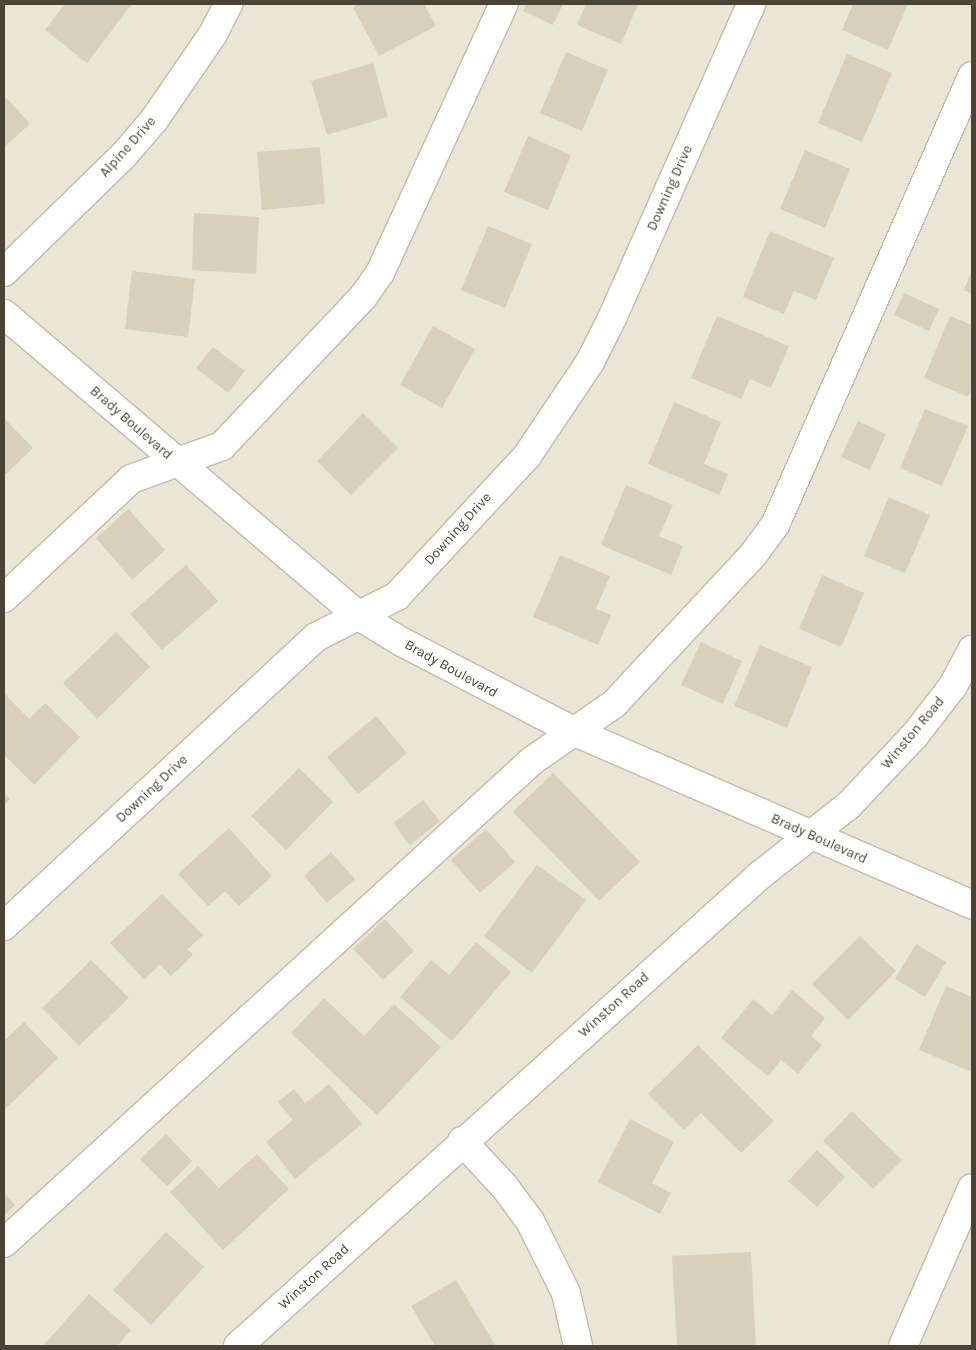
<!DOCTYPE html>
<html>
<head>
<meta charset="utf-8">
<style>
  body { margin:0 }
  #map { position:relative; width:976px; height:1350px; overflow:hidden; background:#f5f3e8; font-family:Karla,sans-serif }
  div>[style] { position:absolute }
  .residential>* { inset:0; background:#e9e6d5 }
  .building>* { inset:0; background:#d8d0bc }
  .roads { filter:drop-shadow(1px 0 #c1bca9) drop-shadow(-1px 0 #c1bca9) drop-shadow(0 1px #c1bca9) drop-shadow(0 -1px #c1bca9) }
  .minor>* { height:28px; margin:-14px; padding:0 14px; transform-origin:14px; border-radius:14px; background:#fff }
  span { translate:-50% -50%; white-space:nowrap; text-align:center; line-height:1.15; -webkit-text-stroke:5px #fff; paint-order:stroke }
  .street-label { font-size:14px; color:#494436 }
  .frame { position:absolute; inset:0; border:5px solid #494436; pointer-events:none }
</style>
</head>
<body>
<div id="map">
  <div class="residential">
    <div style="clip-path:polygon(4px 4px,972px 4px,972px 1346px,4px 1346px)"></div>
  </div>
  <div class="building">
    <div style="clip-path:polygon(65px 4px,132px 4px,87px 63px,45px 30px)"></div>
    <div style="clip-path:polygon(358px 4px,424px 4px,436px 26px,379px 56px,353px 7px)"></div>
    <div style="clip-path:polygon(526px 4px,563px 4px,553px 25px,523px 11px)"></div>
    <div style="clip-path:polygon(586px 4px,638px 4px,621px 44px,577px 25px)"></div>
    <div style="clip-path:polygon(853px 4px,908px 4px,888px 50px,842px 30px)"></div>
    <div style="clip-path:polygon(566px 52px,608px 70px,582px 131px,540px 113px)"></div>
    <div style="clip-path:polygon(847px 54px,892px 73px,862px 142px,818px 123px)"></div>
    <div style="clip-path:polygon(373px 63px,388px 117px,327px 135px,311px 81px)"></div>
    <div style="clip-path:polygon(4px 95px,30px 124px,4px 147px)"></div>
    <div style="clip-path:polygon(528px 136px,571px 155px,548px 210px,504px 192px)"></div>
    <div style="clip-path:polygon(320px 147px,325px 204px,262px 210px,257px 152px)"></div>
    <div style="clip-path:polygon(805px 150px,850px 169px,825px 228px,780px 209px)"></div>
    <div style="clip-path:polygon(194px 213px,259px 217px,256px 274px,192px 270px)"></div>
    <div style="clip-path:polygon(488px 226px,532px 244px,505px 308px,461px 290px)"></div>
    <div style="clip-path:polygon(770px 231px,834px 258px,816px 300px,794px 291px,784px 314px,743px 297px)"></div>
    <div style="clip-path:polygon(972px 270px,972px 294px,964px 290px)"></div>
    <div style="clip-path:polygon(132px 271px,195px 279px,188px 337px,125px 329px)"></div>
    <div style="clip-path:polygon(904px 293px,939px 309px,929px 331px,894px 315px)"></div>
    <div style="clip-path:polygon(717px 316px,789px 346px,771px 388px,750px 379px,741px 399px,691px 378px)"></div>
    <div style="clip-path:polygon(950px 316px,972px 325px,972px 388px,968px 397px,924px 378px)"></div>
    <div style="clip-path:polygon(433px 326px,475px 349px,442px 408px,400px 385px)"></div>
    <div style="clip-path:polygon(213px 347px,245px 371px,228px 393px,196px 368px)"></div>
    <div style="clip-path:polygon(674px 402px,721px 422px,704px 464px,728px 474px,719px 495px,648px 464px)"></div>
    <div style="clip-path:polygon(925px 409px,968px 426px,942px 486px,900px 468px)"></div>
    <div style="clip-path:polygon(363px 413px,398px 448px,351px 495px,317px 461px)"></div>
    <div style="clip-path:polygon(4px 418px,33px 448px,4px 476px)"></div>
    <div style="clip-path:polygon(858px 421px,886px 434px,870px 470px,841px 457px)"></div>
    <div style="clip-path:polygon(626px 485px,673px 505px,659px 536px,683px 546px,671px 575px,601px 545px)"></div>
    <div style="clip-path:polygon(889px 497px,930px 515px,905px 573px,864px 556px)"></div>
    <div style="clip-path:polygon(128px 509px,165px 550px,132px 580px,96px 538px)"></div>
    <div style="clip-path:polygon(560px 555px,610px 576px,596px 609px,611px 615px,598px 645px,533px 617px)"></div>
    <div style="clip-path:polygon(186px 565px,218px 601px,162px 650px,130px 614px)"></div>
    <div style="clip-path:polygon(822px 575px,864px 593px,841px 647px,799px 629px)"></div>
    <div style="clip-path:polygon(116px 632px,150px 667px,97px 719px,63px 683px)"></div>
    <div style="clip-path:polygon(701px 642px,742px 661px,723px 704px,681px 685px)"></div>
    <div style="clip-path:polygon(760px 645px,812px 667px,787px 728px,734px 706px)"></div>
    <div style="clip-path:polygon(4px 693px,29px 719px,45px 703px,80px 737px,34px 785px,4px 755px)"></div>
    <div style="clip-path:polygon(376px 716px,407px 753px,358px 794px,327px 757px)"></div>
    <div style="clip-path:polygon(299px 768px,333px 802px,286px 850px,251px 816px)"></div>
    <div style="clip-path:polygon(553px 773px,640px 862px,599px 901px,513px 812px)"></div>
    <div style="clip-path:polygon(4px 793px,10px 799px,4px 805px)"></div>
    <div style="clip-path:polygon(423px 800px,440px 821px,410px 845px,393px 823px)"></div>
    <div style="clip-path:polygon(229px 828px,272px 876px,239px 906px,225px 891px,208px 906px,178px 874px)"></div>
    <div style="clip-path:polygon(486px 829px,515px 862px,480px 893px,451px 860px)"></div>
    <div style="clip-path:polygon(331px 852px,355px 879px,327px 903px,304px 876px)"></div>
    <div style="clip-path:polygon(537px 865px,586px 900px,532px 973px,484px 936px)"></div>
    <div style="clip-path:polygon(162px 894px,203px 935px,188px 949px,193px 955px,171px 976px,160px 965px,144px 979px,110px 943px)"></div>
    <div style="clip-path:polygon(385px 919px,414px 951px,383px 980px,353px 949px)"></div>
    <div style="clip-path:polygon(860px 936px,896px 971px,848px 1020px,812px 984px)"></div>
    <div style="clip-path:polygon(476px 942px,511px 972px,452px 1041px,400px 997px,431px 960px,449px 975px)"></div>
    <div style="clip-path:polygon(916px 944px,946px 962px,925px 997px,895px 979px)"></div>
    <div style="clip-path:polygon(91px 960px,129px 998px,79px 1046px,42px 1008px)"></div>
    <div style="clip-path:polygon(946px 986px,972px 997px,972px 1072px,919px 1050px)"></div>
    <div style="clip-path:polygon(792px 990px,825px 1018px,811px 1036px,822px 1045px,798px 1074px,781px 1060px,768px 1076px,721px 1038px,753px 999px,772px 1015px)"></div>
    <div style="clip-path:polygon(324px 998px,364px 1036px,394px 1004px,441px 1047px,377px 1115px,291px 1033px)"></div>
    <div style="clip-path:polygon(24px 1022px,58px 1058px,4px 1110px,4px 1041px)"></div>
    <div style="clip-path:polygon(698px 1045px,774px 1121px,741px 1153px,701px 1113px,684px 1130px,648px 1094px)"></div>
    <div style="clip-path:polygon(329px 1084px,362px 1124px,295px 1179px,266px 1142px,293px 1120px,278px 1102px,294px 1089px,305px 1103px)"></div>
    <div style="clip-path:polygon(852px 1111px,902px 1160px,873px 1189px,823px 1141px)"></div>
    <div style="clip-path:polygon(630px 1119px,674px 1142px,652px 1183px,671px 1193px,660px 1214px,598px 1182px)"></div>
    <div style="clip-path:polygon(166px 1134px,192px 1161px,167px 1186px,140px 1159px)"></div>
    <div style="clip-path:polygon(817px 1150px,845px 1177px,817px 1207px,788px 1181px)"></div>
    <div style="clip-path:polygon(257px 1154px,289px 1189px,223px 1250px,170px 1192px,198px 1166px,219px 1188px)"></div>
    <div style="clip-path:polygon(4px 1193px,15px 1205px,4px 1216px)"></div>
    <div style="clip-path:polygon(166px 1232px,204px 1267px,151px 1325px,113px 1290px)"></div>
    <div style="clip-path:polygon(751px 1252px,756px 1346px,677px 1346px,672px 1256px)"></div>
    <div style="clip-path:polygon(456px 1280px,495px 1345px,492px 1346px,435px 1346px,411px 1306px)"></div>
    <div style="clip-path:polygon(89px 1294px,131px 1330px,117px 1346px,43px 1346px)"></div>
  </div>
  <div class="roads">
    <div class="minor">
      <div style="left:4px;top:272px;width:168px;rotate:-44.3deg"></div>
      <div style="left:124px;top:155px;width:46px;rotate:-49.4deg"></div>
      <div style="left:154px;top:120px;width:104px;rotate:-55.5deg"></div>
      <div style="left:213px;top:34px;width:34px;rotate:-63deg"></div>
      <div style="left:4px;top:314px;width:466px;rotate:40.4deg"></div>
      <div style="left:359px;top:616px;width:50px;rotate:31.2deg"></div>
      <div style="left:402px;top:642px;width:195px;rotate:27.5deg"></div>
      <div style="left:575px;top:732px;width:433px;rotate:23.5deg"></div>
      <div style="left:4px;top:598px;width:174px;rotate:-43.1deg"></div>
      <div style="left:131px;top:479px;width:97px;rotate:-19.9deg"></div>
      <div style="left:222px;top:446px;width:205px;rotate:-46.6deg"></div>
      <div style="left:363px;top:297px;width:29px;rotate:-55deg"></div>
      <div style="left:380px;top:273px;width:296px;rotate:-65.3deg"></div>
      <div style="left:4px;top:926px;width:425px;rotate:-42.8deg"></div>
      <div style="left:316px;top:637px;width:91px;rotate:-26.8deg"></div>
      <div style="left:397px;top:596px;width:191px;rotate:-47.1deg"></div>
      <div style="left:527px;top:456px;width:113px;rotate:-56.2deg"></div>
      <div style="left:590px;top:362px;width:51px;rotate:-63.4deg"></div>
      <div style="left:613px;top:316px;width:341px;rotate:-66.1deg"></div>
      <div style="left:462px;top:1141px;width:62px;rotate:47deg"></div>
      <div style="left:504px;top:1186px;width:44px;rotate:53.4deg"></div>
      <div style="left:530px;top:1221px;width:80px;rotate:63.4deg"></div>
      <div style="left:566px;top:1293px;width:54px;rotate:77.2deg"></div>
      <div style="left:4px;top:1243px;width:716px;rotate:-42.4deg"></div>
      <div style="left:533px;top:760px;width:98px;rotate:-34.7deg"></div>
      <div style="left:614px;top:704px;width:204px;rotate:-47deg"></div>
      <div style="left:753px;top:555px;width:39px;rotate:-54deg"></div>
      <div style="left:776px;top:523px;width:488px;rotate:-66.3deg"></div>
      <div style="left:238px;top:1346px;width:702px;rotate:-42.05deg"></div>
      <div style="left:759px;top:876px;width:115px;rotate:-38.3deg"></div>
      <div style="left:849px;top:805px;width:96px;rotate:-46.7deg"></div>
      <div style="left:915px;top:735px;width:62px;rotate:-52.2deg"></div>
      <div style="left:953px;top:686px;width:41px;rotate:-62.2deg"></div>
      <div style="left:903px;top:1346px;width:172px;rotate:-66.4deg"></div>
    </div>
  </div>
  <div class="street-label">
    <span style="left:128px;top:147px;rotate:-48deg">Alpine Drive</span>
    <span style="left:670px;top:188px;rotate:-66deg">Downing Drive</span>
    <span style="left:131px;top:423px;rotate:41deg">Brady Boulevard</span>
    <span style="left:458px;top:529px;rotate:-48deg">Downing Drive</span>
    <span style="left:451px;top:669px;rotate:29deg">Brady Boulevard</span>
    <span style="left:913px;top:733px;rotate:-50deg">Winston Road</span>
    <span style="left:152px;top:789px;rotate:-43deg">Downing Drive</span>
    <span style="left:819px;top:839px;rotate:24deg">Brady Boulevard</span>
    <span style="left:614px;top:1005px;rotate:-42deg">Winston Road</span>
    <span style="left:314px;top:1277px;rotate:-42deg">Winston Road</span>
  </div>
  <div class="frame"></div>
</div>
</body>
</html>
